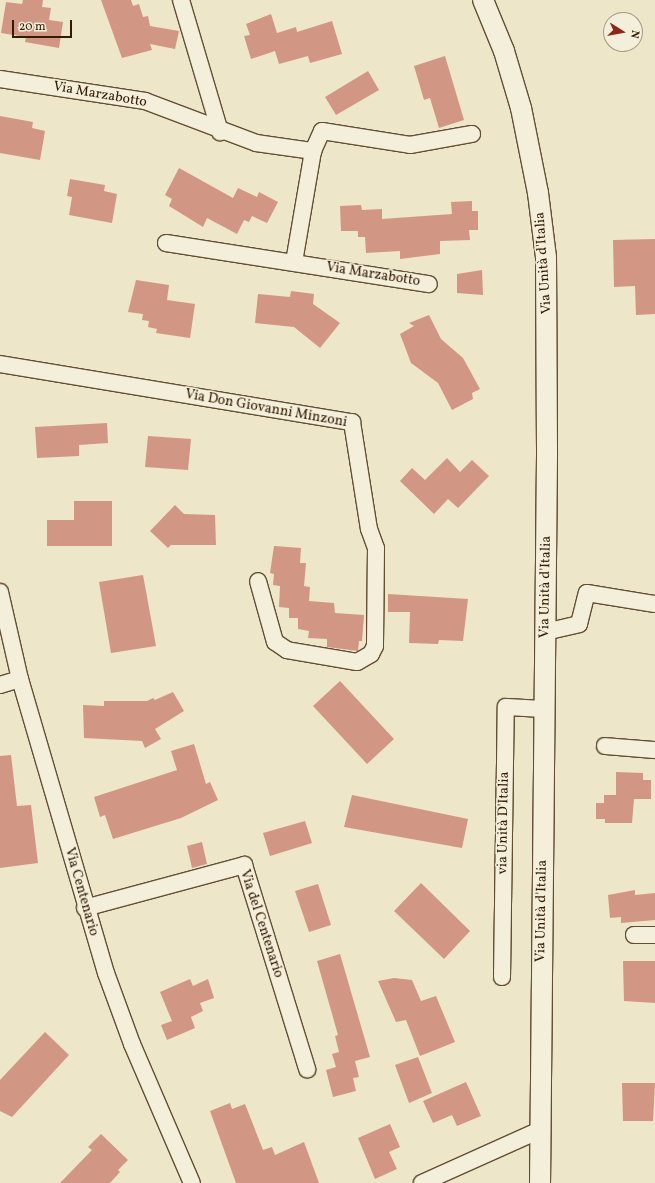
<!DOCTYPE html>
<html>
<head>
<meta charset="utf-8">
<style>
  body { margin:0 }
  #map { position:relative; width:655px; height:1183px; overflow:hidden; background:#eee6c8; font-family:Vollkorn,serif }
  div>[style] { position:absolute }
  .building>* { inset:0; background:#d29684 }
  .roads { filter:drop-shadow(1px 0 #624e34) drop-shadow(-1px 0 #624e34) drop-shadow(0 1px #624e34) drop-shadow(0 -1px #624e34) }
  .minor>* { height:16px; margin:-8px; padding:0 8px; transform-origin:8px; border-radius:8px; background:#f4efdb }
  .tertiary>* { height:20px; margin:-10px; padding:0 10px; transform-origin:10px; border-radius:10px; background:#f4efdb }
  span { translate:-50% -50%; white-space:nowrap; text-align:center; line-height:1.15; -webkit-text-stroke:3px #f4efdb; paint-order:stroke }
  .street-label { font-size:14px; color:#331b02 }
  .north { position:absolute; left:603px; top:12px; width:40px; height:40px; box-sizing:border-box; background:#f4efdb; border:1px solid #a79a84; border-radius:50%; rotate:101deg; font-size:11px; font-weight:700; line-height:16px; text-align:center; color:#331b02 }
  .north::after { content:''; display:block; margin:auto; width:14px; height:18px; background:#8f2418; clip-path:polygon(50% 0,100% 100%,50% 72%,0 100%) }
  .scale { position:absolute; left:12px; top:20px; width:60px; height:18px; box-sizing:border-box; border:2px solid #331b02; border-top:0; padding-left:5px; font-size:12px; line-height:14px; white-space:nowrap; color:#331b02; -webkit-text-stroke:3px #f4efdb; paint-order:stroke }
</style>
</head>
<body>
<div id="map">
  <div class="building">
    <div style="clip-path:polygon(23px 0,43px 0,42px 7px,51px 8px,49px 20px,63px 22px,59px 48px,25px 42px,26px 37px,1px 33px,6px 2px,22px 4px)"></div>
    <div style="clip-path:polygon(101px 0,131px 0,133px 6px,139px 4px,143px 17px,148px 16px,150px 26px,179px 31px,175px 49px,150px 44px,152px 50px,122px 58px)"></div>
    <div style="clip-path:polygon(271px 14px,277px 33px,296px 27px,297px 32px,332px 21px,342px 54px,310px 63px,308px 56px,279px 64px,275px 51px,251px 59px,244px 36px,250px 35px,246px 24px)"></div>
    <div style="clip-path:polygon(445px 56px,464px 120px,439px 128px,430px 98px,424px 100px,414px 66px)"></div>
    <div style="clip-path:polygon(368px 71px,379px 90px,336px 115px,325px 97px)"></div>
    <div style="clip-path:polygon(0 116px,33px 122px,32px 128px,45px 131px,40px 160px,0 153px)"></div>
    <div style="clip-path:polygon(179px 168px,233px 198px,238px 188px,257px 197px,259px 192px,278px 202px,267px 223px,252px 216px,249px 222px,244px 220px,237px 234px,207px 218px,203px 227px,169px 206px,172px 199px,165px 195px)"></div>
    <div style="clip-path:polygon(70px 179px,105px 185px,104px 191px,117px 194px,112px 223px,69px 215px,72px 197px,67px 196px)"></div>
    <div style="clip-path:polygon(472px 201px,472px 211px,478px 211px,478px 230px,469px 230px,470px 240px,440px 241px,440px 254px,400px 259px,400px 251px,366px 253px,365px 237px,358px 237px,358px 231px,341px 231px,340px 206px,361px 205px,362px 210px,382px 209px,382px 219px,452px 214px,451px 202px)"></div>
    <div style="clip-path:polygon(655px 239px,655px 314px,636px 315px,635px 286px,614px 287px,613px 240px)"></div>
    <div style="clip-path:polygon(482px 270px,483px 295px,457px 293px,457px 274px)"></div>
    <div style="clip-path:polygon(136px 280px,169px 285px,167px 300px,195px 304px,190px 338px,156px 333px,157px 329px,148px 327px,149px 321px,142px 320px,143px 314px,128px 312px)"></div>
    <div style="clip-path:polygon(291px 291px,314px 294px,313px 304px,340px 323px,320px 348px,294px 327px,255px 323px,258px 294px,290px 297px)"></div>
    <div style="clip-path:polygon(429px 315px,441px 339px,463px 358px,480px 389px,472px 393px,473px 399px,452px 410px,438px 383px,411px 363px,400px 334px,414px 326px,409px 323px)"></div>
    <div style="clip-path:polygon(107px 423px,108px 443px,79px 445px,79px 456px,37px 458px,35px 427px)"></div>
    <div style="clip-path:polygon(148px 436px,191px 439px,188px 470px,145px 467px)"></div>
    <div style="clip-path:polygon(447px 458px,460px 472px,472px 460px,489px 476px,458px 508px,448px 499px,434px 514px,400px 481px,412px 468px,425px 480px)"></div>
    <div style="clip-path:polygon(74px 501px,112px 501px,112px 546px,47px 546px,47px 520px,74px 520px)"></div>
    <div style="clip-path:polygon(175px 505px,184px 514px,215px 515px,216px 545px,171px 545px,168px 548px,150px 531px)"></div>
    <div style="clip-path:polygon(274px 546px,301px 548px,300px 563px,306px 563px,304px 586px,310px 587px,309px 601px,334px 603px,335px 613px,364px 615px,362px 641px,359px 641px,358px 651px,327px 647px,327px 639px,308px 638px,309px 631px,298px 629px,298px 618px,289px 618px,289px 608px,279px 607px,280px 586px,273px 585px,274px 574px,270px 573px)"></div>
    <div style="clip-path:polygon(143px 575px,156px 646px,111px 653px,99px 582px)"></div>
    <div style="clip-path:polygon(388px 594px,468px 599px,463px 641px,439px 640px,438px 644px,409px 643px,410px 612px,388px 612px)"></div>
    <div style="clip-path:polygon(340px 681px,394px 739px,367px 764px,313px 706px)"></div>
    <div style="clip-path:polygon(173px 692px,184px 711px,155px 729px,161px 739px,145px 748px,142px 741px,84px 738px,83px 705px,104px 706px,104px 701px,147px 701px,153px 698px,155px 700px)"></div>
    <div style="clip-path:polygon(194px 744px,206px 784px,210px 782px,218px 800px,181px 818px,113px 839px,105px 815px,100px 817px,94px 797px,177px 770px,171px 751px)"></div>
    <div style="clip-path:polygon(11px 755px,17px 806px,31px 805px,38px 863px,0 868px,0 756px)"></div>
    <div style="clip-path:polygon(616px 772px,643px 773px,643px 780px,651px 780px,651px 799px,634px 799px,632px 823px,605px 823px,605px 819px,596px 819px,596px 803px,604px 803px,604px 795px,616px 795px)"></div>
    <div style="clip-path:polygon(352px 795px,468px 819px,462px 848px,344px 827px)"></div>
    <div style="clip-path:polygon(305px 821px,312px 843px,270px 856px,263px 833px)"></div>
    <div style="clip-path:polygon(202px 842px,207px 864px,192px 868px,187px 846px)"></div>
    <div style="clip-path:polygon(421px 883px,470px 931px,444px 959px,394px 911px)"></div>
    <div style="clip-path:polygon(318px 884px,331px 925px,309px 932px,295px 891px)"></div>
    <div style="clip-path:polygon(635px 890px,635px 895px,655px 893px,655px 920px,621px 923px,621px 917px,610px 918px,608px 895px)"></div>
    <div style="clip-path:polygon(340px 954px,370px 1057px,355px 1061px,359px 1077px,353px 1078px,356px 1091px,333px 1097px,326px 1070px,336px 1067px,332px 1054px,339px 1052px,335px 1036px,338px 1035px,317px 961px)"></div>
    <div style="clip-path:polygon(623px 961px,655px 961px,655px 1003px,624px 1001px)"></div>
    <div style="clip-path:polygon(394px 978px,412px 980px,421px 1001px,436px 996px,455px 1042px,420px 1056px,406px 1020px,396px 1022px,378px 981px)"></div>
    <div style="clip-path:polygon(190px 979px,193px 986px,208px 979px,214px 998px,200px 1003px,203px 1011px,191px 1017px,195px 1028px,167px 1040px,161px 1025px,172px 1021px,160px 992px)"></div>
    <div style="clip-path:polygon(45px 1032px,69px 1055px,12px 1117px,0 1111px,0 1080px)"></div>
    <div style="clip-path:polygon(418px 1057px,432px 1093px,409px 1103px,395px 1065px)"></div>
    <div style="clip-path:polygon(466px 1082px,481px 1116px,457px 1126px,452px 1115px,433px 1123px,423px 1101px)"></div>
    <div style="clip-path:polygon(622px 1083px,655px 1083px,653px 1121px,623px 1121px)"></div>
    <div style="clip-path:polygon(230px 1103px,232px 1109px,245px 1104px,263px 1150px,272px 1147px,275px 1155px,304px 1142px,319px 1183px,236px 1183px,210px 1111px)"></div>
    <div style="clip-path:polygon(390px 1124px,400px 1147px,389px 1152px,397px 1169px,375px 1179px,358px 1138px)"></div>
    <div style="clip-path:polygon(101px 1134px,128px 1160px,118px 1170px,120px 1172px,110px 1183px,60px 1183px,92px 1150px,88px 1147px)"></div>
  </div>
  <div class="roads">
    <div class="minor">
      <div style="left:181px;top:0;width:138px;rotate:73.5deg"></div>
      <div style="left:0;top:79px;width:147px;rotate:8.6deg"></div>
      <div style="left:145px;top:101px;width:119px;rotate:20.7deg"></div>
      <div style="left:256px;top:143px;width:58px;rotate:8deg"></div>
      <div style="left:313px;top:151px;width:113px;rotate:99.7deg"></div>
      <div style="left:313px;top:151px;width:22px;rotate:-66deg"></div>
      <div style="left:322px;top:131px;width:89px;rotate:9deg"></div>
      <div style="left:410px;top:145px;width:63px;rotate:-10.1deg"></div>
      <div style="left:166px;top:243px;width:266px;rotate:8.9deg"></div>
      <div style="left:0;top:364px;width:357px;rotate:9.4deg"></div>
      <div style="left:352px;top:422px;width:108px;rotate:81deg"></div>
      <div style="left:369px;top:529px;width:20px;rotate:70deg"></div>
      <div style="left:376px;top:548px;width:98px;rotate:90.6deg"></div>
      <div style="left:375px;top:646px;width:9px;rotate:117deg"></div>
      <div style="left:371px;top:654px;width:16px;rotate:150deg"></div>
      <div style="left:357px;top:662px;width:71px;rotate:-170.3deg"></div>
      <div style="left:287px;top:650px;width:14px;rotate:-146deg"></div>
      <div style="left:275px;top:642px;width:63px;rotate:-105.6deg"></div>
      <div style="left:0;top:592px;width:89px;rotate:77.1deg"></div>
      <div style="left:20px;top:679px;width:306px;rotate:73.7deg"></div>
      <div style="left:106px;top:973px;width:76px;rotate:69.9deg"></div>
      <div style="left:132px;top:1044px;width:151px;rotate:66.7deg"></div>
      <div style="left:545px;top:632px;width:35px;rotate:-13deg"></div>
      <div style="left:579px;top:624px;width:32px;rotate:-76deg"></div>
      <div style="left:587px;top:593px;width:69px;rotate:9.2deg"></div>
      <div style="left:0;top:685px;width:21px;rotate:-17deg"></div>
      <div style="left:605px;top:746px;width:50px;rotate:4.6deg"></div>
      <div style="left:85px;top:908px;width:165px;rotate:-15.1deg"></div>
      <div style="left:244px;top:865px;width:214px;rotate:72.8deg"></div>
      <div style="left:634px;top:935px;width:21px"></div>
      <div style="left:502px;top:977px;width:270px;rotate:-89.2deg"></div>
      <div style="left:506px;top:707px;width:38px;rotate:3deg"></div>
      <div style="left:422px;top:1183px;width:129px;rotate:-24.2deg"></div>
    </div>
    <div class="tertiary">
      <div style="left:483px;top:0;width:55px;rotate:67.6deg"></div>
      <div style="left:504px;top:51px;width:59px;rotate:73.4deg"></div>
      <div style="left:521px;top:108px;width:87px;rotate:78.7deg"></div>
      <div style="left:538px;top:193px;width:64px;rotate:82.9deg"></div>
      <div style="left:546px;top:257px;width:199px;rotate:89.7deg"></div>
      <div style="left:547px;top:456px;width:727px;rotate:90.55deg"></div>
    </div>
  </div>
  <div class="street-label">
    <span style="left:100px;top:95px;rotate:10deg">Via Marzabotto</span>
    <span style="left:544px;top:263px;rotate:-94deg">Via Unità d'Italia</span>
    <span style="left:373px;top:275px;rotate:9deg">Via Marzabotto</span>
    <span style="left:266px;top:409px;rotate:10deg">Via Don Giovanni Minzoni</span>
    <span style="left:546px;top:587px;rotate:-89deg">Via Unità d'Italia</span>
    <span style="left:504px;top:823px;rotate:-89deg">via Unità D'Italia</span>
    <span style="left:81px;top:892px;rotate:74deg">Via Centenario</span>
    <span style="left:542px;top:911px;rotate:-89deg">Via Unità d'Italia</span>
    <span style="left:261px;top:924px;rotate:72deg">Via del Centenario</span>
  </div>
  <div class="north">N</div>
  <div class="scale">20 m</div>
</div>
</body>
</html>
